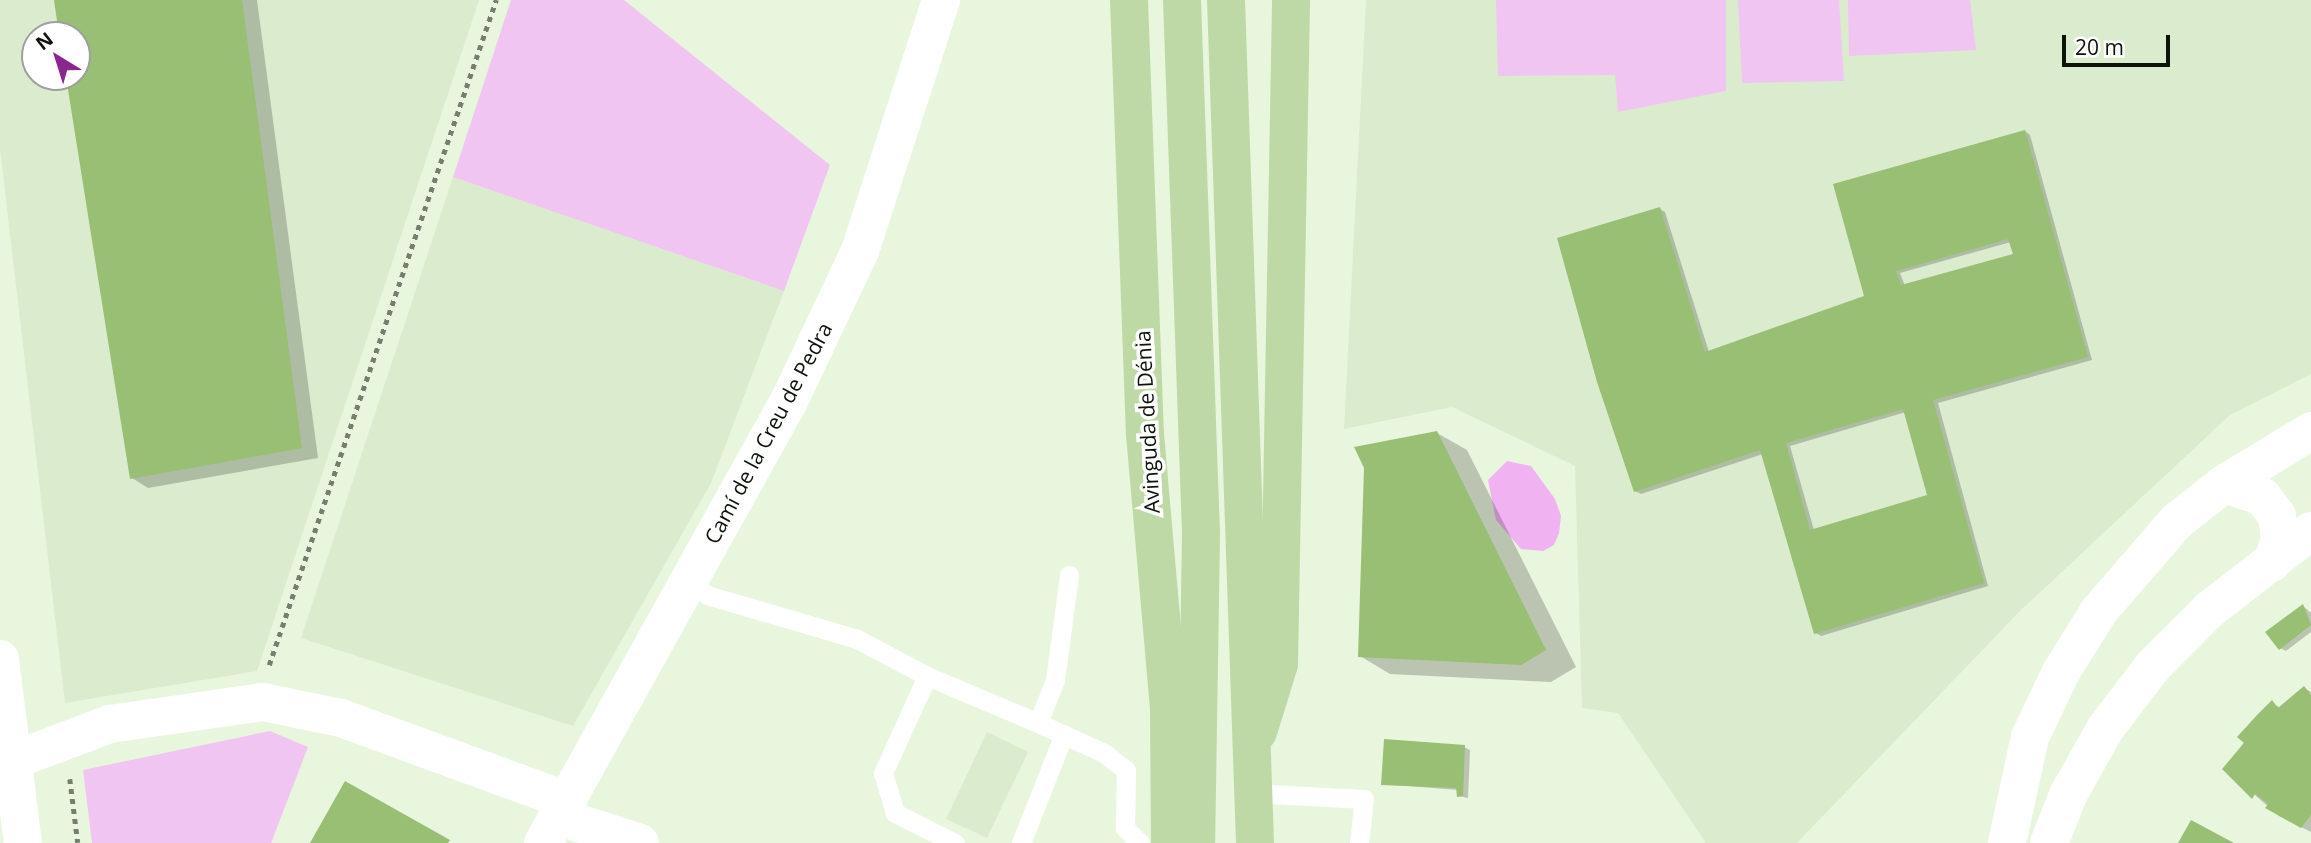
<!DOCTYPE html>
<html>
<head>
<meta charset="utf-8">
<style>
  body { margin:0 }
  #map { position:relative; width:2311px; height:843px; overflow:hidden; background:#e9f6de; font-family:"Open Sans",sans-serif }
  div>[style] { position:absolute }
  .built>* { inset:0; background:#daeccd }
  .green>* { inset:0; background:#f1c5f1 }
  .water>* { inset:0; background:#f1b2f2 }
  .shadow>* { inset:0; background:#0003 }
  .building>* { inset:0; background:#98bf74 }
  .path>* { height:4.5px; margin-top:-2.25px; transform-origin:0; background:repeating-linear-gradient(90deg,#767f6f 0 5px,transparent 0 10px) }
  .lane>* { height:19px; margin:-9.5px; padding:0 9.5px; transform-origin:9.5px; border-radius:9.5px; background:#fff }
  .street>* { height:38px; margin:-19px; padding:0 19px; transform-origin:19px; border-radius:19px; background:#fff }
  .secondary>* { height:38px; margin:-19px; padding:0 19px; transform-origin:19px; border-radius:19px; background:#fff }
  .primary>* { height:38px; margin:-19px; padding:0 19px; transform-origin:19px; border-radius:19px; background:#bed9a5 }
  span { translate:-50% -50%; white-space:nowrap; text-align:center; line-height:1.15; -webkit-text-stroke:7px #fff; paint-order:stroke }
  .street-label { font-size:21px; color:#0d120a }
  .north { position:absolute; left:21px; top:21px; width:70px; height:70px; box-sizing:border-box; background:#fff; border:2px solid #9ea09d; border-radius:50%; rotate:322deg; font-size:19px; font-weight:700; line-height:28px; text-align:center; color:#0d120a }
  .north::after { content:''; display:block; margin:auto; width:24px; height:32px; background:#8a278f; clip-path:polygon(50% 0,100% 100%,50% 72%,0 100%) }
  .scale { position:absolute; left:2062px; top:35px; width:108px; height:32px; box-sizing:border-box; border:4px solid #0d120a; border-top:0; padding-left:9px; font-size:21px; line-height:24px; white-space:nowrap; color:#0d120a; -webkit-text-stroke:5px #fff; paint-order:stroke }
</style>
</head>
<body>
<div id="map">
  <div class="built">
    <div style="clip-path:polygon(evenodd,0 0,479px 0,257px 671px,65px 703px,0 149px,0 0,35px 35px,77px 35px,77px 77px,35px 77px,35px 35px)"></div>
    <div style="clip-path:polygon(1366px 0,2311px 0,2311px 374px,2230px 415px,2020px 611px,1797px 843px,1706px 843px,1618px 713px,1582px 708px,1575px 466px,1452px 407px,1344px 429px)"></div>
    <div style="clip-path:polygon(453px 177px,784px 291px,711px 483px,573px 726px,301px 638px)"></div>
    <div style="clip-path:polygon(987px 732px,1028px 752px,987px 838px,946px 819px)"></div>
  </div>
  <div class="green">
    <div style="clip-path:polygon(511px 0,624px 0,830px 165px,784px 291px,453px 177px)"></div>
    <div style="clip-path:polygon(1496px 0,1726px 0,1726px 91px,1618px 112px,1615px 75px,1498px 76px)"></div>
    <div style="clip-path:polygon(1738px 0,1839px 0,1844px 81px,1742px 83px)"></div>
    <div style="clip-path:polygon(1848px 0,1970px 0,1976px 50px,1849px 56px)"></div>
    <div style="clip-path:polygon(270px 731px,308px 747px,271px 843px,92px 843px,83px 770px)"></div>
  </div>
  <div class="water">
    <div style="clip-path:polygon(1507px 461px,1531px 466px,1555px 499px,1561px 516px,1559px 533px,1554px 545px,1543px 551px,1521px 549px,1496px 520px,1488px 480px)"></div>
  </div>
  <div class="shadow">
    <div style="clip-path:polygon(56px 0,257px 0,318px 458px,148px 488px,132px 478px,68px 77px,77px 77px,77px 35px,61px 35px)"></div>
    <div style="clip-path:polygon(evenodd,2025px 131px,2030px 135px,2092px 360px,1938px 403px,1988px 586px,1821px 636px,1816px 633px,1763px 454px,1641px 494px,1635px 491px,1660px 209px,1665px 212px,1709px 352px,1866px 297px,2025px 131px,2011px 242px,2015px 255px,1905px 286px,1900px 273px,2011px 242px,2025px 131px,1906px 412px,1929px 496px,1814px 530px,1790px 446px,1906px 412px)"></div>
    <div style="clip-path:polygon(1437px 433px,1467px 450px,1576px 667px,1551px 682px,1390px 674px,1360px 656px)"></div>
    <div style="clip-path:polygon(2303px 606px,2311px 613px,2311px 632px,2286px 651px,2280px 648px)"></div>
    <div style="clip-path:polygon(2304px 688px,2311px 692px,2311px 832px,2279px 816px,2225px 769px,2272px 703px,2281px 708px)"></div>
    <div style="clip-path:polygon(1464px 747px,1470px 750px,1468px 798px,1458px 796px,1458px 790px,1382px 784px)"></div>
  </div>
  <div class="building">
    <div style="clip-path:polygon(54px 0,242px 0,302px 448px,130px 479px,66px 77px,77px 77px,77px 35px,59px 35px)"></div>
    <div style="clip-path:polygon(evenodd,2025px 130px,2088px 357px,1933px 400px,1984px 583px,1814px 634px,1760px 450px,1634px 492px,1597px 382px,1557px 238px,1660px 207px,1705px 352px,1864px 296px,1833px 184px,2025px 130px,2008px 239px,2013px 254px,1901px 285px,1896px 271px,2008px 239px,2025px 130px,1903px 409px,1927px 495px,1810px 530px,1786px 443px,1903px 409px)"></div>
    <div style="clip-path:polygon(1437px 431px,1546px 650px,1521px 665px,1358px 657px,1364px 468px,1354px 447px)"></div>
    <div style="clip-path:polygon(2303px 604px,2311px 625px,2279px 650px,2265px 632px)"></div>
    <div style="clip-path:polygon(2304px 686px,2311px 695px,2311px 815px,2301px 828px,2265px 808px,2268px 804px,2255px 794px,2252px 799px,2222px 769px,2244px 743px,2237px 737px,2258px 714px,2272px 700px,2278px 708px)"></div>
    <div style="clip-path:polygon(1384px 739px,1465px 745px,1463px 796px,1457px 797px,1456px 788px,1381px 785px)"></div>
    <div style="clip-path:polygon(345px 781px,450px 840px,448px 843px,310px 843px)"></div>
    <div style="clip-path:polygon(2191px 820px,2234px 843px,2178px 843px)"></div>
  </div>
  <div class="path">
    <div style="left:269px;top:665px;width:703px;rotate:-71.15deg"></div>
    <div style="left:70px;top:779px;width:64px;rotate:82.9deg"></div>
  </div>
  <div class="lane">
    <div style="left:688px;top:583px;width:22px;rotate:32deg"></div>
    <div style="left:707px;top:595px;width:156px;rotate:16.3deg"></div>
    <div style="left:857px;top:639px;width:79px;rotate:27.9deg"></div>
    <div style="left:927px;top:676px;width:121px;rotate:22.9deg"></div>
    <div style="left:1038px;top:723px;width:46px;rotate:-68.4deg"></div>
    <div style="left:1055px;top:680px;width:106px;rotate:-82.4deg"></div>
    <div style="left:927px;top:676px;width:107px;rotate:114.4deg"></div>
    <div style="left:883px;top:773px;width:42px;rotate:73.3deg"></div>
    <div style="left:895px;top:813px;width:67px;rotate:26.6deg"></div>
    <div style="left:1038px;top:723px;width:72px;rotate:24.4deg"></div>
    <div style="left:1104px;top:753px;width:28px;rotate:38deg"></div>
    <div style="left:1126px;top:770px;width:58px;rotate:91deg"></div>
    <div style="left:1125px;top:828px;width:21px;rotate:45deg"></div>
    <div style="left:1251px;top:793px;width:113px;rotate:3deg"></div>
    <div style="left:1364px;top:799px;width:44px;rotate:96.5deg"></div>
    <div style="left:1021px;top:843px;width:117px;rotate:-68.5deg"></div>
  </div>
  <div class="street">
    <div style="left:2224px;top:484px;width:40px;rotate:18deg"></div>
    <div style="left:2262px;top:496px;width:25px;rotate:53deg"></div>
    <div style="left:2277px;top:516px;width:24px;rotate:83deg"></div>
    <div style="left:2280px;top:540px;width:24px;rotate:109deg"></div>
    <div style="left:14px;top:760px;width:103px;rotate:-20.6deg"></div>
    <div style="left:110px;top:724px;width:155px;rotate:-8.2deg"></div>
    <div style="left:263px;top:702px;width:80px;rotate:11.6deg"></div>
    <div style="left:341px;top:718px;width:239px;rotate:20.1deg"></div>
    <div style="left:557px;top:816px;width:87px;rotate:18deg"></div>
    <div style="left:543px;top:843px;width:508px;rotate:-60.91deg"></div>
    <div style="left:790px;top:399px;width:164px;rotate:-64.7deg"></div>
    <div style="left:860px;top:251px;width:264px;rotate:-72.1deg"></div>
    <div style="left:2007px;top:843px;width:108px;rotate:-77.8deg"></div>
    <div style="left:2030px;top:737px;width:72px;rotate:-64.5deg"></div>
    <div style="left:2061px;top:672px;width:72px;rotate:-58.1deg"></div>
    <div style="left:2099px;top:611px;width:119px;rotate:-49.1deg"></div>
    <div style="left:2177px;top:521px;width:60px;rotate:-38.2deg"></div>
    <div style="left:2224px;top:484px;width:102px;rotate:-31.3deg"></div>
    <div style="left:2049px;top:843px;width:52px;rotate:-68.4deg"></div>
    <div style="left:2068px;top:795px;width:76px;rotate:-60.7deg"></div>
    <div style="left:2105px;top:729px;width:79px;rotate:-52.7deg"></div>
    <div style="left:2153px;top:666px;width:79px;rotate:-45deg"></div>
    <div style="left:2209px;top:610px;width:129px;rotate:-37.8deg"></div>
  </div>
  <div class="secondary">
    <div style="left:0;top:659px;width:185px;rotate:82.9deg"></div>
  </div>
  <div class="primary">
    <div style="left:1129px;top:0;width:434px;rotate:87.9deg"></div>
    <div style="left:1145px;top:434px;width:275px;rotate:85deg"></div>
    <div style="left:1169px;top:708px;width:135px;rotate:89.6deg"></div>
    <div style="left:1182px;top:0;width:534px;rotate:87.96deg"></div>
    <div style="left:1201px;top:534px;width:309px;rotate:90.9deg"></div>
    <div style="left:1226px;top:0;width:843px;rotate:88.03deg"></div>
    <div style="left:1258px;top:732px;width:71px;rotate:-72.8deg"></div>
    <div style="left:1279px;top:664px;width:664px;rotate:-88.96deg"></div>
  </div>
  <div class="street-label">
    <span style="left:1147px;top:422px;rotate:-93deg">Avinguda de Dénia</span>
    <span style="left:768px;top:433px;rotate:-62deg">Camí de la Creu de Pedra</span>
  </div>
  <div class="north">N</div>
  <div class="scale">20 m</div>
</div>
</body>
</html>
